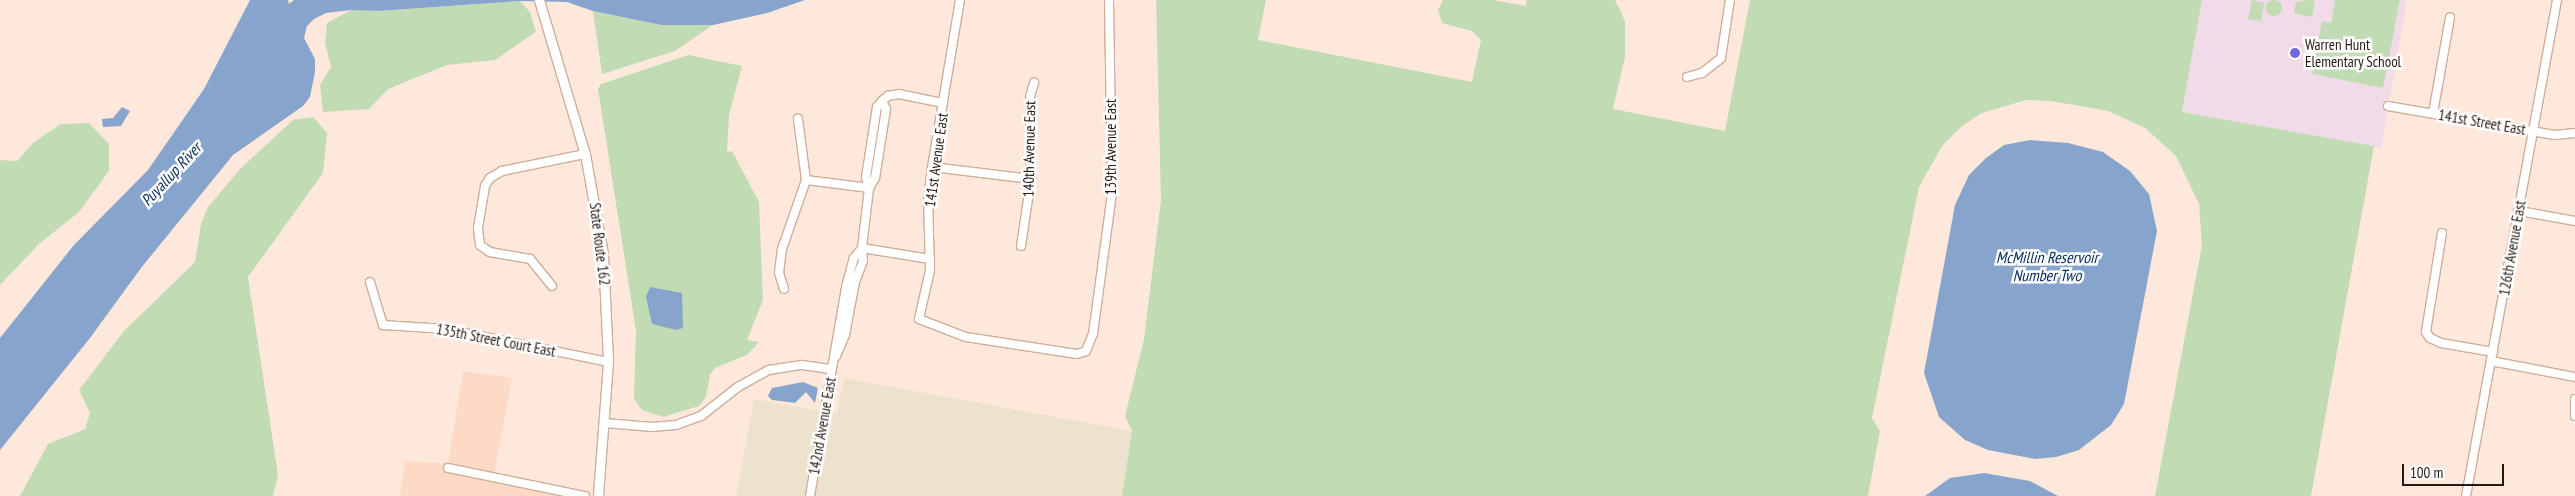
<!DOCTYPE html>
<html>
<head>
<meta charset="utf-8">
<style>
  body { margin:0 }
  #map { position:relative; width:2575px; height:496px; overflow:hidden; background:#fee8db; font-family:"PT Sans Narrow",sans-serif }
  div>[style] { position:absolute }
  .built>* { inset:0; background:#fddac6 }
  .industrial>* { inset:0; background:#ede2cd }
  .education>* { inset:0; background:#f2dbe8 }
  .green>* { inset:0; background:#c1dcb4 }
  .round { border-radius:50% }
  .water>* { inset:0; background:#87a5cc }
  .roads { filter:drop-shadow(1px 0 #cfad99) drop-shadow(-1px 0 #cfad99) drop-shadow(0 1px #cfad99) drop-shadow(0 -1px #cfad99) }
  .minor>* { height:8px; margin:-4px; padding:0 4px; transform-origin:4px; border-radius:4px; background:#fff }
  .major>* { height:9px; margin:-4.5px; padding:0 4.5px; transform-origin:4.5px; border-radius:4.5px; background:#fff }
  .dots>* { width:14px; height:14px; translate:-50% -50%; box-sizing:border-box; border:2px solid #fff; border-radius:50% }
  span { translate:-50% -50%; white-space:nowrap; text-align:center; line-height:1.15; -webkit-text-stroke:5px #fff; paint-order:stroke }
  .poi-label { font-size:15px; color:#251811 }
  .left { translate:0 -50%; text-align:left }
  .street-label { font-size:15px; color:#251811 }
  .water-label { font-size:16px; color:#022b5b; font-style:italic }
  .scale { position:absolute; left:2402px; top:464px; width:102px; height:22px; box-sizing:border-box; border:2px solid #251811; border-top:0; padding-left:6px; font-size:15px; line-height:18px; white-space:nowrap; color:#251811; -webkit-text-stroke:4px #fff; paint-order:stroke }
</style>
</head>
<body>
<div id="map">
  <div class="built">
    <div style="clip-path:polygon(463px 371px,512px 378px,493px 480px,571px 496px,400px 496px,405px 461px,448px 464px)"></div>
  </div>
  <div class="industrial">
    <div style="clip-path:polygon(844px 378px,1132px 431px,1122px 496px,736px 496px,754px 399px,837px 414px)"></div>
  </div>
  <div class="education">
    <div style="clip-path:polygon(2202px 0,2407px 0,2381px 148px,2182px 112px)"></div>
  </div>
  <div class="green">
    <div style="clip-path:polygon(1156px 0,1266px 0,1258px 40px,1472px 82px,1481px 40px,1472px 31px,1442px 23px,1438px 10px,1443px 0,1493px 0,1526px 6px,1527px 0,1615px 0,1625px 21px,1625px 57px,1613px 109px,1725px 131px,1750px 0,2202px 0,2182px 112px,2374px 146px,2311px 496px,2155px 496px,2202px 245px,2199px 204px,2176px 156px,2145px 128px,2108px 111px,2051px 101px,2026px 100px,1982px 113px,1962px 126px,1942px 146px,1919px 187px,1872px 418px,1880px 431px,1868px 496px,1122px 496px,1132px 431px,1125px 416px,1144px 339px,1161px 200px)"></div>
    <div style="clip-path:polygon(2252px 0,2264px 3px,2261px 21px,2248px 19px)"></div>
    <div style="clip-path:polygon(2307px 0,2315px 1px,2312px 17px,2294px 13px,2296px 2px)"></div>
    <div style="clip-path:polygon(2335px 0,2400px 0,2383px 88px,2312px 74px,2322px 21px,2331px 23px)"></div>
    <div class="round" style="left:2266px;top:0;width:16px;height:16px"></div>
    <div style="clip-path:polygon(520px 1px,530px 12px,536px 32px,495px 60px,447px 65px,388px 89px,369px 109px,323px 112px,320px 85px,331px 67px,325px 43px,327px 23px,351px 10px,378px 11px)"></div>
    <div style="clip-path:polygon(593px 11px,661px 25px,713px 25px,675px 51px,602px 74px)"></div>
    <div style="clip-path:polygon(688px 55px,742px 66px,729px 115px,727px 152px,732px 151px,759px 202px,763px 300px,747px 340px,759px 342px,747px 355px,715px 368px,710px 375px,706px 397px,699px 406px,663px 417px,642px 410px,634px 399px,636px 331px,598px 89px,601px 84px)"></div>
    <div style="clip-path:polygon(313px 117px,327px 133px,323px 173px,248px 277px,278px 475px,273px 496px,20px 496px,48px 444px,85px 429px,90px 413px,79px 390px,124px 331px,195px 262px,201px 224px,208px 207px,241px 168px,293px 120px)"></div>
    <div style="clip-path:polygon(89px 123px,109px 144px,109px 171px,79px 212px,39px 244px,0 285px,0 160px,17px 161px,34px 142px,61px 124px)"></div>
  </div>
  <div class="water">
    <div style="clip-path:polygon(250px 0,288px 0,289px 4px,294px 0,805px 0,767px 13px,713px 25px,661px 25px,593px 11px,567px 2px,520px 1px,378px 11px,351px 10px,326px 13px,314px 19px,307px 26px,304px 38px,315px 59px,315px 72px,310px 97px,303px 106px,233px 155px,141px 268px,90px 338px,0 450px,0 338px,74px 245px,148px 170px,204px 89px)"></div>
    <div style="clip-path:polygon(122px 107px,130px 111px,121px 126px,103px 127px,102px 119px,113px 118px)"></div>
    <div style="clip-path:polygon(2030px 140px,2068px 143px,2103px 152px,2130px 171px,2149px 194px,2157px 231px,2124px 404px,2111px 425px,2079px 450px,2056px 457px,2035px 459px,1988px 450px,1965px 440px,1939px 417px,1924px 373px,1955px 205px,1969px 175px,1986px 158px,2004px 145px)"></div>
    <div style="clip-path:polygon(650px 287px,682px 293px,683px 328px,676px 330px,652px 324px,646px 297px)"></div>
    <div style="clip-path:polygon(803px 382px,818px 388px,815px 403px,806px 392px,795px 403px,772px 400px,768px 396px,772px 388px)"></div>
    <div style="clip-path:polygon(1984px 473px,2030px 481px,2058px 496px,1925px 496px,1950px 478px)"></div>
  </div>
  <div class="roads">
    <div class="minor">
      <div style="left:960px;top:0;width:169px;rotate:99.5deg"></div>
      <div style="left:932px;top:167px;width:31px;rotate:97deg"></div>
      <div style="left:928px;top:198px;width:72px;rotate:88.4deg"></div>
      <div style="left:930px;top:270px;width:50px;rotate:102.7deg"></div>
      <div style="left:919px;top:319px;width:50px;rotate:21deg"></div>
      <div style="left:966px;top:337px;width:112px;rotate:8.7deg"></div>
      <div style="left:1077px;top:354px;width:9px;rotate:-18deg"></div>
      <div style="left:1086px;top:351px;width:18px;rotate:-68deg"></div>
      <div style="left:1093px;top:334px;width:142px;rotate:-82.3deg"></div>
      <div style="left:1112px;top:193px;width:193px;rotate:-90.9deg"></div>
      <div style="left:1687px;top:77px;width:16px;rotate:-15deg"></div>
      <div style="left:1702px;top:73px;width:24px;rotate:-38deg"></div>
      <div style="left:1721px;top:58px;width:59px;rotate:-81.2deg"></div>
      <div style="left:2388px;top:106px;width:169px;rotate:9.9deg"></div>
      <div style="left:2555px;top:135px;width:20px;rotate:-6deg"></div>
      <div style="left:2433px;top:113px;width:97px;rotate:-79.9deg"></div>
      <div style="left:932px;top:167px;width:100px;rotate:6.9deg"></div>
      <div style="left:806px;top:180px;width:64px;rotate:7.2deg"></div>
      <div style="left:869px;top:188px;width:12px;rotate:-59deg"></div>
      <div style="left:875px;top:178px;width:70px;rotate:-80.9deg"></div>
      <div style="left:886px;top:109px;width:9px;rotate:-117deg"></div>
      <div style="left:2519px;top:211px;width:57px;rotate:10.1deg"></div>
      <div style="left:2442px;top:233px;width:100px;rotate:99.2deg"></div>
      <div style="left:2426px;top:332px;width:7px;rotate:56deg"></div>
      <div style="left:2430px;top:338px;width:12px;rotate:24deg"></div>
      <div style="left:2441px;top:343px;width:53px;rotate:9.8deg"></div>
      <div style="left:1021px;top:246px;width:68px;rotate:-81.5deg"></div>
      <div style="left:1031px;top:179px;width:82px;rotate:-90.7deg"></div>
      <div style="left:1030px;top:97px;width:15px;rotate:-74deg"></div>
      <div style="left:930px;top:259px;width:69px;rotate:-170.8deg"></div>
      <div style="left:862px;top:248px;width:60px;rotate:-83.3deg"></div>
      <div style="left:869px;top:188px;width:11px;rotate:-105deg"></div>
      <div style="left:866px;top:177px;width:71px;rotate:-81.1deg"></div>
      <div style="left:877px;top:107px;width:8px;rotate:-50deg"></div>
      <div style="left:882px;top:101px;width:8px;rotate:-40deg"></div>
      <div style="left:888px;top:96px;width:11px;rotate:-10deg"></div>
      <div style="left:899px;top:94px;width:45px;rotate:11.6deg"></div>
      <div style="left:370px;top:282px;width:45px;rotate:73.2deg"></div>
      <div style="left:383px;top:325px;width:63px;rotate:3.6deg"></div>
      <div style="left:446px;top:329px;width:165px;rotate:11.5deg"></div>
      <div style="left:552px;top:286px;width:35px;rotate:-129deg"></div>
      <div style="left:530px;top:259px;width:41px;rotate:-170.1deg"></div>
      <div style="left:490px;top:252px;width:12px;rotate:-145deg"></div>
      <div style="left:480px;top:245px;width:17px;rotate:-97deg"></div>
      <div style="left:478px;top:228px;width:43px;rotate:-80.5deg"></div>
      <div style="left:485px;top:186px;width:9px;rotate:-58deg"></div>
      <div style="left:490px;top:178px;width:14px;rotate:-30deg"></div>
      <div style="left:502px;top:171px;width:85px;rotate:-11.6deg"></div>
      <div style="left:784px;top:289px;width:17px;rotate:-107deg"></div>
      <div style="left:779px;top:273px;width:24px;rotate:-83deg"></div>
      <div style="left:782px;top:249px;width:73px;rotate:-70.8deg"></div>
      <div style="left:806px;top:180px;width:62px;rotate:-97.5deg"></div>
      <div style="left:2491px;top:361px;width:86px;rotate:10.8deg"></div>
      <div style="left:2575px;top:399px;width:17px;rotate:90deg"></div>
      <div style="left:605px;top:423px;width:47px;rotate:4.9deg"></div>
      <div style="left:652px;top:427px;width:24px;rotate:-5deg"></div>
      <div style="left:676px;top:425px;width:27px;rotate:-20deg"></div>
      <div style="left:701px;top:416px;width:47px;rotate:-38.1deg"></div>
      <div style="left:738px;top:387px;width:35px;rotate:-29deg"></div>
      <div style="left:769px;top:370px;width:33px;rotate:-9deg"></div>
      <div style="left:802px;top:365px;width:30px;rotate:8deg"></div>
      <div style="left:448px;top:468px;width:140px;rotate:11.6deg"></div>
      <div style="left:810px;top:496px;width:212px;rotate:-80.2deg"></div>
      <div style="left:846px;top:287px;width:30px;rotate:-75deg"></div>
      <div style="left:854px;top:258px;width:13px;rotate:-51deg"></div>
      <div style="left:862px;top:248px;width:13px;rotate:86deg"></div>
      <div style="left:863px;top:261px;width:22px;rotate:111deg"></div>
      <div style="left:855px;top:282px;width:54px;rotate:100.7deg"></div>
      <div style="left:845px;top:335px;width:23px;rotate:113deg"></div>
      <div style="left:2466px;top:496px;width:504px;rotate:-79.6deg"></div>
    </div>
    <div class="major">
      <div style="left:539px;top:0;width:161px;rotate:73.4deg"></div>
      <div style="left:585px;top:154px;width:102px;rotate:79.8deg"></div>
      <div style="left:603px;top:254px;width:108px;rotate:87.3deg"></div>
      <div style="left:608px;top:362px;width:134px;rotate:94.3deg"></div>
    </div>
  </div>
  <div class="dots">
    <div style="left:2295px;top:53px;background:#7465e0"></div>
  </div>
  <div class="poi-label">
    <span class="left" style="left:2305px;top:53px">Warren Hunt<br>Elementary School</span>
  </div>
  <div class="street-label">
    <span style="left:2482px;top:122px;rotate:10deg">141st Street East</span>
    <span style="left:1111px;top:147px;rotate:-90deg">139th Avenue East</span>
    <span style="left:1029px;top:149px;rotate:-89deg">140th Avenue East</span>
    <span style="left:936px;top:160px;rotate:-82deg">141st Avenue East</span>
    <span style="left:600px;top:244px;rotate:83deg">State Route 162</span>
    <span style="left:2512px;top:248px;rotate:-80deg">126th Avenue East</span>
    <span style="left:496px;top:340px;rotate:11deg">135th Street Court East</span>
    <span style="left:822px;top:426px;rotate:-80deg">142nd Avenue East</span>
  </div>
  <div class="water-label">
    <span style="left:171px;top:174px;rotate:-47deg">Puyallup River</span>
    <span style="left:2047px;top:266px">McMillin Reservoir<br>Number Two</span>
  </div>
  <div class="scale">100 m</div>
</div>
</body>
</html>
